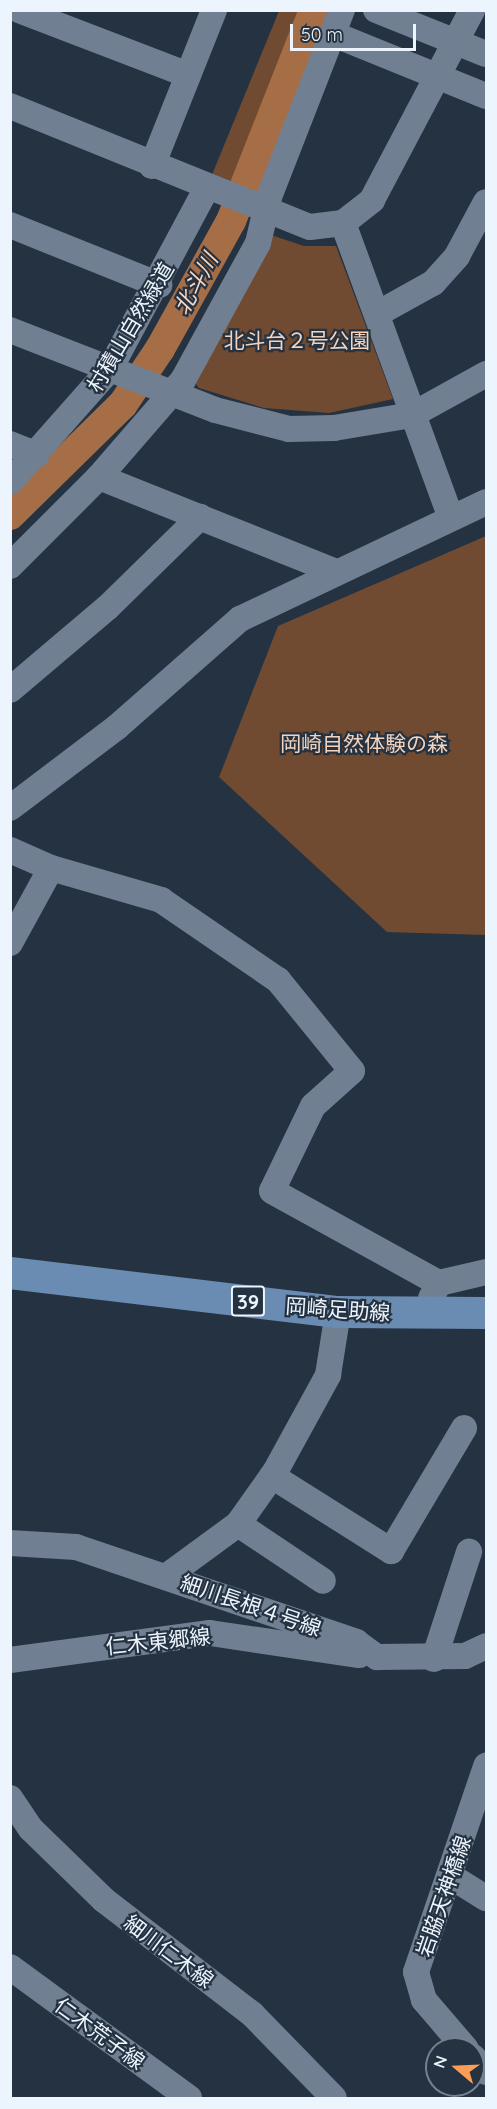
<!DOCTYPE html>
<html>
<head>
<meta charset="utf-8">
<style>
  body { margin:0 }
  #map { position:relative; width:497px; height:2109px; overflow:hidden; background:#243241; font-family:Quicksand,"Noto Sans JP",sans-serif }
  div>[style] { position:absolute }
  .green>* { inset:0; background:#704b31 }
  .river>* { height:30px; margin:-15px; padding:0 15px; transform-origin:15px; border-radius:15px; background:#a66e47 }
  .minor>* { height:26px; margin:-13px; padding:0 13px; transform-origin:13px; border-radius:13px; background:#707f91 }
  .major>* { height:32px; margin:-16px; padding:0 16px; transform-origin:16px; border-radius:16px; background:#6a8bb2 }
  span { translate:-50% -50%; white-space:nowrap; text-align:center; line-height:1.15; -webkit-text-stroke:4.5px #243241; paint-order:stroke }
  .shield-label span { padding:2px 4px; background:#243241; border:2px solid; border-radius:4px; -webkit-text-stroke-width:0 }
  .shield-label { font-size:20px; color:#ecf4fe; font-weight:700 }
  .street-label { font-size:21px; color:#ecf4fe }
  .park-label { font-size:21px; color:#f4d2bc }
  .water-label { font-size:22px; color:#f9d8c2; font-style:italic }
  .frame { position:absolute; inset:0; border:12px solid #ecf4fe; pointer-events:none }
  .north { position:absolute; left:425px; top:2037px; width:60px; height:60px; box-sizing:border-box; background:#243241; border:2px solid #74808d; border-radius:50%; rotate:289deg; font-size:16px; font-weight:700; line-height:24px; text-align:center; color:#ecf4fe }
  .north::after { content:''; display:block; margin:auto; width:21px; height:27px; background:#fd9c55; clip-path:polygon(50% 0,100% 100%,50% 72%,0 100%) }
  .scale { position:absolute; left:290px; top:24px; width:126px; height:27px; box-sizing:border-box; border:3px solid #ecf4fe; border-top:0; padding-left:8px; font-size:18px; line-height:21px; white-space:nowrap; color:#ecf4fe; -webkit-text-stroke:4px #243241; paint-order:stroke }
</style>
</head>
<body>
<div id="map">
  <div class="green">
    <div style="clip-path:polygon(279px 11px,309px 11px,234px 197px,207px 187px)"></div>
    <div style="clip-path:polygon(271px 235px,304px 246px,336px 246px,393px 399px,329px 413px,264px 408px,199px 388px,193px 380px)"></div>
    <div style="clip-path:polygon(486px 536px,486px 935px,387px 932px,219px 777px,278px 626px)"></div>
  </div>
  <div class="river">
    <div style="left:10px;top:515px;width:158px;rotate:-44.5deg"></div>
    <div style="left:123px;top:404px;width:66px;rotate:-56.1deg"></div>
    <div style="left:160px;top:349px;width:146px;rotate:-61deg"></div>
    <div style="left:231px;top:221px;width:227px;rotate:-68.5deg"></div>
  </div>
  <div class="minor">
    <div style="left:19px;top:10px;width:181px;rotate:21deg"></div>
    <div style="left:376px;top:10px;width:118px;rotate:21.8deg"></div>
    <div style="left:333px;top:34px;width:165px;rotate:22.1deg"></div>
    <div style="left:10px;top:106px;width:323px;rotate:22deg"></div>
    <div style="left:310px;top:227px;width:33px;rotate:-7deg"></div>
    <div style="left:343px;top:223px;width:37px;rotate:-38deg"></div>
    <div style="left:372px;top:200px;width:215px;rotate:-62.2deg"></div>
    <div style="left:152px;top:166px;width:168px;rotate:-68.3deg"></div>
    <div style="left:343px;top:223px;width:314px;rotate:69.9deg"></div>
    <div style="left:10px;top:225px;width:161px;rotate:21.9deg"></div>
    <div style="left:377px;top:314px;width:64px;rotate:-29deg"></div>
    <div style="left:433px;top:283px;width:36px;rotate:-48deg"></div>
    <div style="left:457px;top:256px;width:61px;rotate:-61.8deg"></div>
    <div style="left:10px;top:330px;width:220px;rotate:21.3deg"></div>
    <div style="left:215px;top:410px;width:76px;rotate:14.4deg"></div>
    <div style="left:289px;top:429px;width:45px;rotate:-1.3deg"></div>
    <div style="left:334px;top:428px;width:79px;rotate:-9.5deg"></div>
    <div style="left:412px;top:415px;width:85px;rotate:-29deg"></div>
    <div style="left:10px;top:444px;width:29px;rotate:22deg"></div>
    <div style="left:99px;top:477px;width:253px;rotate:21.8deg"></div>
    <div style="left:10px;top:482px;width:151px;rotate:-48.5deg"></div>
    <div style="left:110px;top:369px;width:206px;rotate:-61.9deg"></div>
    <div style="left:10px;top:566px;width:126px;rotate:-45deg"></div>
    <div style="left:99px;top:477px;width:128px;rotate:-49.1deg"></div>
    <div style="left:183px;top:380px;width:156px;rotate:-61.3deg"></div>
    <div style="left:258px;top:243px;width:47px;rotate:-76.6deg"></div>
    <div style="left:269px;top:197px;width:201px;rotate:-68.7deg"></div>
    <div style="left:10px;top:690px;width:128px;rotate:-40.3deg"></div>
    <div style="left:108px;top:607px;width:129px;rotate:-44.4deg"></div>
    <div style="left:10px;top:808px;width:134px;rotate:-37.1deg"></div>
    <div style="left:117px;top:727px;width:164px;rotate:-41.3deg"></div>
    <div style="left:240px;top:619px;width:272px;rotate:-25.4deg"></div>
    <div style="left:10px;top:850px;width:45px;rotate:23.7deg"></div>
    <div style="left:51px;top:868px;width:115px;rotate:16.2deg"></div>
    <div style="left:161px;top:900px;width:142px;rotate:34.4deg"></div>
    <div style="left:278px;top:980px;width:117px;rotate:50.9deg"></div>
    <div style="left:352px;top:1071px;width:52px;rotate:138.1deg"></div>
    <div style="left:313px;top:1106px;width:94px;rotate:115.8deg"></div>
    <div style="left:272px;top:1191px;width:191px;rotate:28.9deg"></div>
    <div style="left:10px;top:943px;width:85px;rotate:-61.3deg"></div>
    <div style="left:431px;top:1298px;width:17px;rotate:-62deg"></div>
    <div style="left:439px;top:1283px;width:48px;rotate:-13.2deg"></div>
    <div style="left:272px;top:1476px;width:141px;rotate:32.2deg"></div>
    <div style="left:391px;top:1551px;width:143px;rotate:-59.3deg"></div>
    <div style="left:238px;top:1524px;width:102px;rotate:33.8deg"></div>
    <div style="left:10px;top:1543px;width:66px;rotate:3.5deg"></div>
    <div style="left:76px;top:1547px;width:296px;rotate:18.7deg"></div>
    <div style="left:356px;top:1642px;width:26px;rotate:36deg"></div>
    <div style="left:377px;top:1657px;width:88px;rotate:-0.7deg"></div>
    <div style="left:465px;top:1656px;width:23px;rotate:-25deg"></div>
    <div style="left:167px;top:1576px;width:88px;rotate:-36.2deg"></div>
    <div style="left:238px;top:1524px;width:64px;rotate:-54.6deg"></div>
    <div style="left:275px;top:1472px;width:111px;rotate:-61.3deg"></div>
    <div style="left:328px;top:1375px;width:64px;rotate:-81deg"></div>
    <div style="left:434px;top:1659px;width:113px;rotate:-71.9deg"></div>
    <div style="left:10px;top:1660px;width:202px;rotate:-7.7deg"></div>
    <div style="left:210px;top:1633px;width:151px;rotate:8.4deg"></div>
    <div style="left:10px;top:1798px;width:37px;rotate:56deg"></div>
    <div style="left:31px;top:1829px;width:102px;rotate:44.2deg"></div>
    <div style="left:104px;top:1900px;width:187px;rotate:37.6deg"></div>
    <div style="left:252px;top:2014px;width:117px;rotate:45.7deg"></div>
    <div style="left:452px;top:1877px;width:40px;rotate:32deg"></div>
    <div style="left:10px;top:1967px;width:222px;rotate:36.2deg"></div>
    <div style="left:466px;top:2049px;width:65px;rotate:-130.6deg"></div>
    <div style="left:424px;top:2000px;width:29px;rotate:-106deg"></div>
    <div style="left:416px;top:1972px;width:218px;rotate:-71.2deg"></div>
    <div style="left:473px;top:2057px;width:20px;rotate:49deg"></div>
  </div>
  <div class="major">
    <div style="left:10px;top:1273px;width:330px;rotate:6.8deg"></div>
    <div style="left:338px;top:1312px;width:148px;rotate:0.4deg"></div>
  </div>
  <div class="shield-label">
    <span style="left:248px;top:1301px">39</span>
  </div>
  <div class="street-label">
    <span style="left:130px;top:327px;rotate:-59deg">村積山自然緑道</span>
    <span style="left:338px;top:1309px;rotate:4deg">岡崎足助線</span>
    <span style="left:251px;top:1605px;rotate:19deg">細川長根４号線</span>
    <span style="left:158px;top:1641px;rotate:-6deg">仁木東郷線</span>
    <span style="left:443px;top:1896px;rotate:-71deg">岩脇天神橋線</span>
    <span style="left:169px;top:1951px;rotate:37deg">細川仁木線</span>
    <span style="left:100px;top:2033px;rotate:36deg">仁木荒子線</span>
  </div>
  <div class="park-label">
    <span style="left:297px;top:340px">北斗台２号公園</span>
    <span style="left:364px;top:743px">岡崎自然体験の森</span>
  </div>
  <div class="water-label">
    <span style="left:196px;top:284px;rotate:-61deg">北斗川</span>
  </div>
  <div class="frame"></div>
  <div class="north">N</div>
  <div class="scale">50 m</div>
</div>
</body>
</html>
